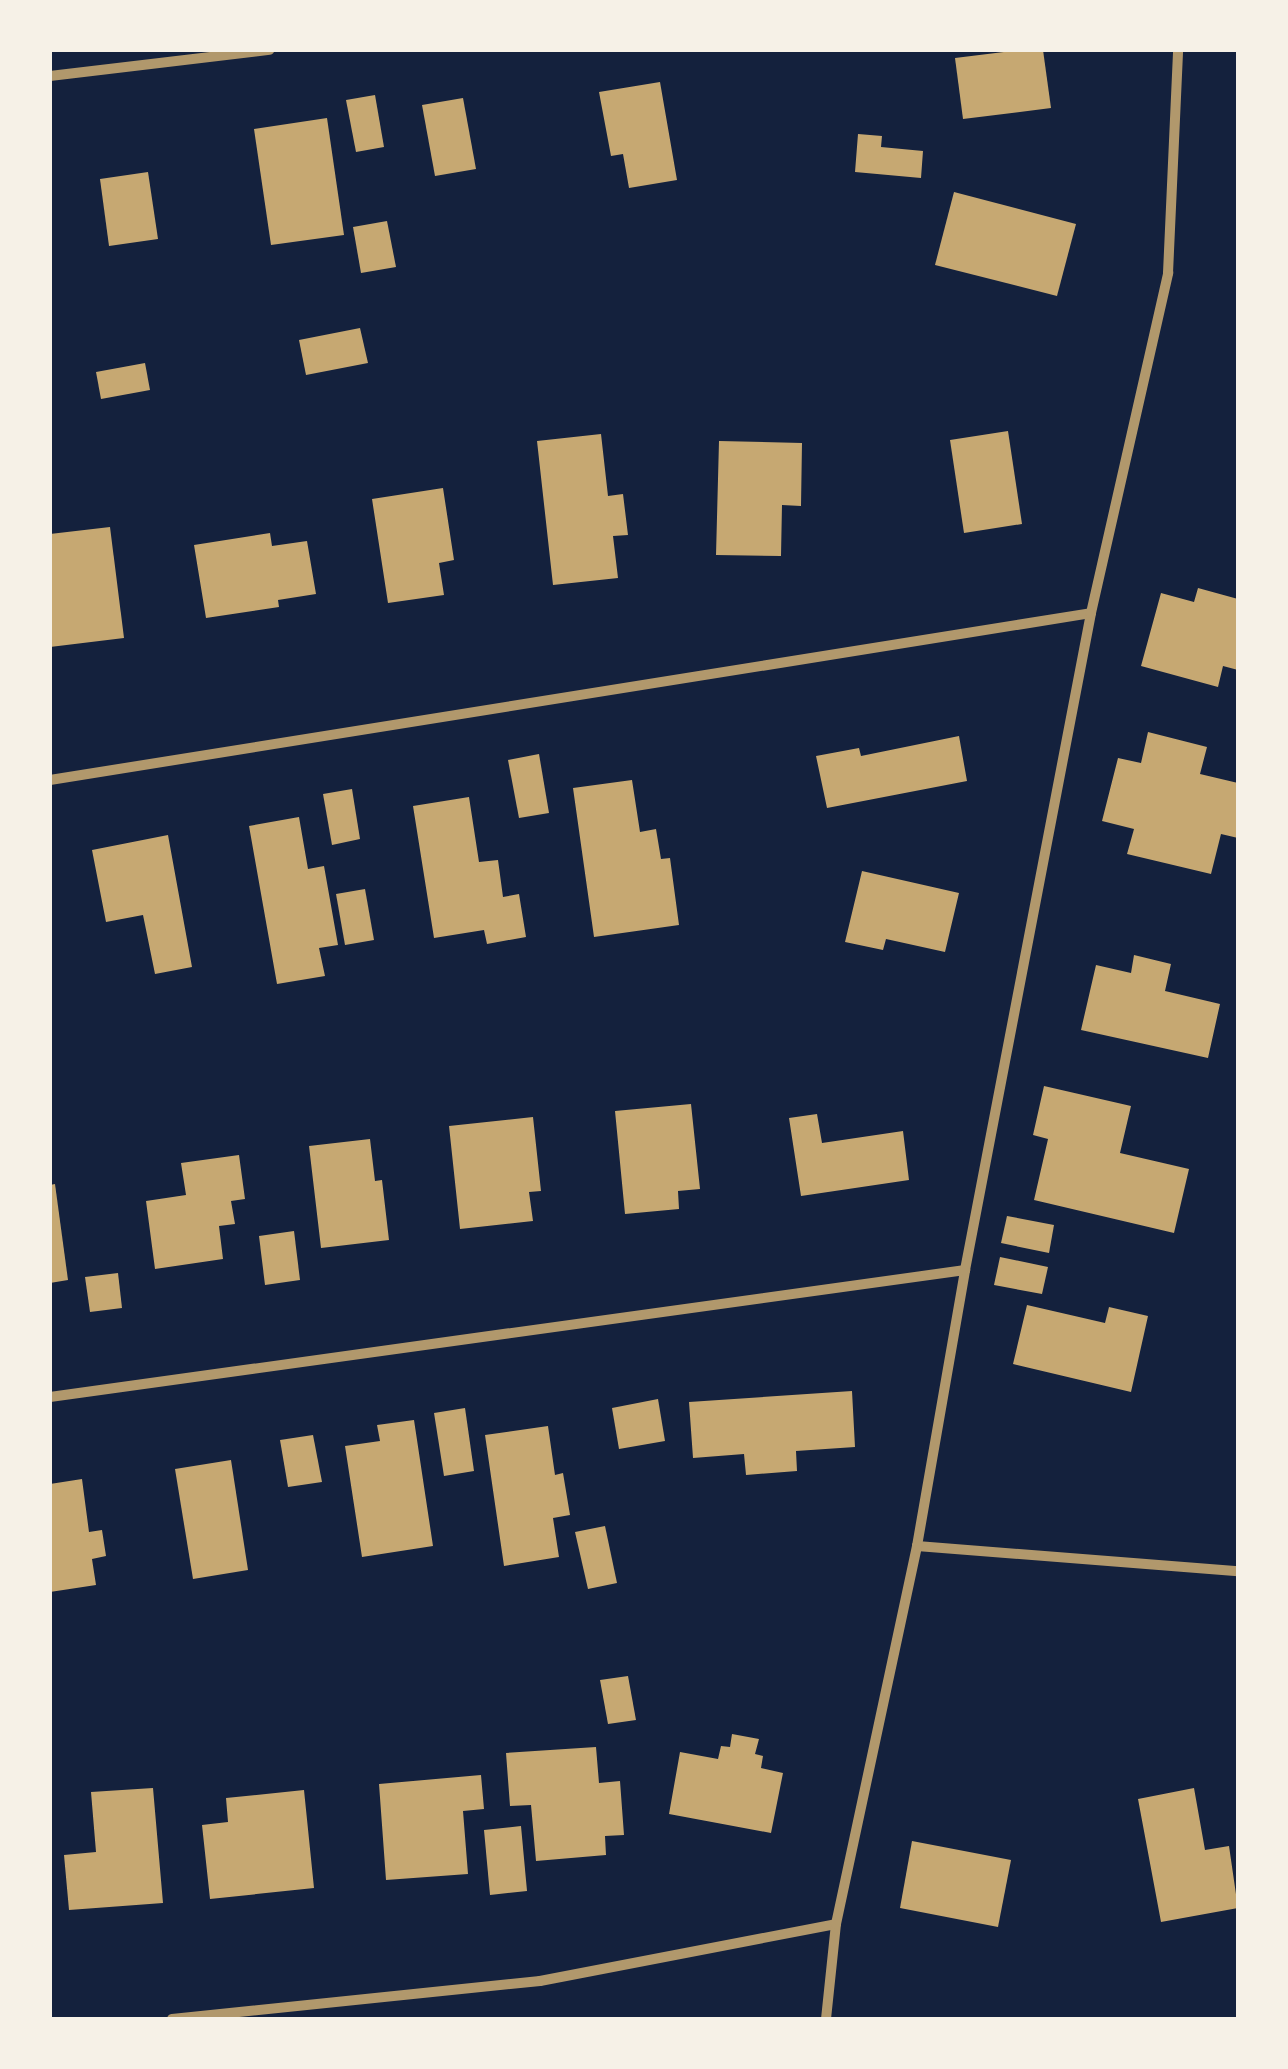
<!DOCTYPE html>
<html>
<head>
<meta charset="utf-8">
<style>
  body { margin:0 }
  #map { position:relative; width:1288px; height:2069px; overflow:hidden; background:#14213d; font-family:"Noto Serif",serif }
  div>[style] { position:absolute }
  .building>* { inset:0; background:#c6a872 }
  .minor>* { height:10px; margin:-5px; padding:0 5px; transform-origin:5px; border-radius:5px; background:#b1986c }
  span { translate:-50% -50%; white-space:nowrap; text-align:center; line-height:1.15; -webkit-text-stroke:10px #f6f1e7; paint-order:stroke }
  .frame { position:absolute; inset:0; border:52px solid #f6f1e7; pointer-events:none }
</style>
</head>
<body>
<div id="map">
  <div class="building">
    <div style="clip-path:polygon(1019px 50px,1043px 50px,1051px 108px,963px 119px,955px 58px)"></div>
    <div style="clip-path:polygon(660px 82px,677px 180px,629px 188px,623px 154px,611px 156px,599px 92px)"></div>
    <div style="clip-path:polygon(375px 95px,384px 147px,356px 152px,346px 100px)"></div>
    <div style="clip-path:polygon(463px 98px,476px 169px,435px 176px,422px 105px)"></div>
    <div style="clip-path:polygon(327px 118px,344px 235px,271px 245px,254px 129px)"></div>
    <div style="clip-path:polygon(858px 134px,882px 136px,881px 147px,923px 151px,921px 178px,855px 172px)"></div>
    <div style="clip-path:polygon(148px 172px,158px 239px,109px 246px,100px 179px)"></div>
    <div style="clip-path:polygon(954px 192px,1076px 224px,1057px 296px,935px 265px)"></div>
    <div style="clip-path:polygon(387px 221px,396px 267px,361px 273px,353px 227px)"></div>
    <div style="clip-path:polygon(360px 328px,368px 363px,306px 375px,299px 340px)"></div>
    <div style="clip-path:polygon(145px 363px,150px 390px,101px 399px,96px 372px)"></div>
    <div style="clip-path:polygon(1008px 431px,1022px 524px,964px 533px,950px 440px)"></div>
    <div style="clip-path:polygon(601px 434px,608px 496px,623px 494px,628px 535px,613px 536px,618px 578px,553px 585px,537px 441px)"></div>
    <div style="clip-path:polygon(719px 441px,802px 443px,801px 506px,782px 505px,781px 556px,716px 555px)"></div>
    <div style="clip-path:polygon(443px 488px,454px 560px,439px 563px,444px 595px,388px 603px,372px 499px)"></div>
    <div style="clip-path:polygon(110px 527px,124px 638px,50px 647px,50px 534px)"></div>
    <div style="clip-path:polygon(270px 533px,272px 546px,307px 541px,316px 594px,278px 600px,279px 607px,206px 618px,194px 545px)"></div>
    <div style="clip-path:polygon(1198px 588px,1238px 599px,1238px 670px,1223px 666px,1218px 687px,1141px 666px,1161px 593px,1194px 602px)"></div>
    <div style="clip-path:polygon(1148px 732px,1207px 747px,1200px 774px,1238px 783px,1238px 838px,1221px 834px,1211px 874px,1127px 854px,1134px 829px,1102px 821px,1118px 758px,1141px 763px)"></div>
    <div style="clip-path:polygon(959px 736px,967px 781px,827px 808px,816px 756px,859px 748px,861px 756px)"></div>
    <div style="clip-path:polygon(539px 754px,549px 813px,519px 818px,508px 760px)"></div>
    <div style="clip-path:polygon(632px 780px,640px 832px,656px 829px,661px 859px,670px 858px,679px 925px,594px 937px,573px 788px)"></div>
    <div style="clip-path:polygon(352px 789px,360px 839px,332px 845px,323px 794px)"></div>
    <div style="clip-path:polygon(469px 797px,479px 862px,498px 860px,503px 897px,519px 894px,526px 937px,487px 944px,484px 930px,434px 938px,413px 806px)"></div>
    <div style="clip-path:polygon(299px 817px,308px 869px,324px 866px,338px 945px,319px 948px,325px 976px,277px 984px,249px 826px)"></div>
    <div style="clip-path:polygon(168px 835px,192px 967px,155px 974px,143px 915px,106px 922px,92px 850px)"></div>
    <div style="clip-path:polygon(862px 871px,959px 893px,945px 952px,886px 939px,883px 950px,845px 942px)"></div>
    <div style="clip-path:polygon(365px 889px,374px 940px,345px 945px,336px 894px)"></div>
    <div style="clip-path:polygon(1134px 955px,1171px 964px,1165px 991px,1220px 1004px,1208px 1058px,1081px 1030px,1096px 965px,1131px 973px)"></div>
    <div style="clip-path:polygon(1044px 1086px,1131px 1106px,1120px 1153px,1189px 1169px,1174px 1233px,1034px 1200px,1048px 1139px,1033px 1135px)"></div>
    <div style="clip-path:polygon(691px 1104px,700px 1189px,678px 1191px,679px 1209px,625px 1214px,615px 1111px)"></div>
    <div style="clip-path:polygon(817px 1114px,822px 1143px,903px 1131px,909px 1180px,801px 1196px,789px 1118px)"></div>
    <div style="clip-path:polygon(533px 1117px,541px 1191px,529px 1192px,533px 1221px,460px 1229px,449px 1126px)"></div>
    <div style="clip-path:polygon(370px 1139px,375px 1181px,382px 1180px,389px 1240px,321px 1248px,309px 1146px)"></div>
    <div style="clip-path:polygon(239px 1155px,245px 1199px,231px 1201px,235px 1224px,219px 1226px,223px 1259px,155px 1269px,146px 1201px,186px 1195px,181px 1163px)"></div>
    <div style="clip-path:polygon(55px 1184px,68px 1280px,50px 1283px,50px 1185px)"></div>
    <div style="clip-path:polygon(1007px 1216px,1054px 1225px,1049px 1253px,1001px 1243px)"></div>
    <div style="clip-path:polygon(294px 1231px,300px 1280px,265px 1285px,259px 1236px)"></div>
    <div style="clip-path:polygon(1000px 1257px,1048px 1267px,1042px 1294px,994px 1285px)"></div>
    <div style="clip-path:polygon(118px 1273px,122px 1308px,90px 1312px,85px 1277px)"></div>
    <div style="clip-path:polygon(1027px 1305px,1105px 1323px,1109px 1307px,1148px 1316px,1131px 1392px,1013px 1364px)"></div>
    <div style="clip-path:polygon(852px 1391px,855px 1447px,796px 1451px,797px 1471px,746px 1475px,744px 1454px,693px 1458px,689px 1402px)"></div>
    <div style="clip-path:polygon(658px 1399px,665px 1441px,619px 1449px,612px 1408px)"></div>
    <div style="clip-path:polygon(465px 1408px,474px 1471px,444px 1476px,434px 1413px)"></div>
    <div style="clip-path:polygon(414px 1420px,433px 1546px,362px 1557px,345px 1446px,380px 1441px,377px 1425px)"></div>
    <div style="clip-path:polygon(548px 1426px,555px 1475px,563px 1473px,570px 1515px,553px 1518px,559px 1557px,504px 1566px,485px 1435px)"></div>
    <div style="clip-path:polygon(313px 1435px,322px 1482px,288px 1487px,280px 1440px)"></div>
    <div style="clip-path:polygon(231px 1460px,248px 1570px,193px 1579px,175px 1469px)"></div>
    <div style="clip-path:polygon(82px 1479px,89px 1532px,102px 1530px,106px 1556px,92px 1559px,96px 1585px,50px 1592px,50px 1484px)"></div>
    <div style="clip-path:polygon(605px 1526px,617px 1583px,588px 1589px,575px 1532px)"></div>
    <div style="clip-path:polygon(628px 1676px,636px 1720px,608px 1724px,600px 1680px)"></div>
    <div style="clip-path:polygon(732px 1734px,759px 1739px,755px 1754px,763px 1756px,761px 1768px,783px 1773px,771px 1833px,669px 1814px,680px 1752px,718px 1759px,721px 1746px,730px 1747px)"></div>
    <div style="clip-path:polygon(596px 1747px,599px 1783px,620px 1781px,624px 1835px,605px 1836px,606px 1855px,536px 1861px,531px 1805px,510px 1806px,506px 1753px)"></div>
    <div style="clip-path:polygon(481px 1775px,484px 1809px,463px 1811px,468px 1874px,386px 1880px,379px 1784px)"></div>
    <div style="clip-path:polygon(153px 1788px,163px 1903px,69px 1910px,64px 1855px,96px 1852px,91px 1792px)"></div>
    <div style="clip-path:polygon(1194px 1788px,1205px 1850px,1229px 1846px,1238px 1908px,1161px 1922px,1138px 1799px)"></div>
    <div style="clip-path:polygon(304px 1790px,314px 1888px,210px 1899px,202px 1825px,228px 1822px,226px 1798px)"></div>
    <div style="clip-path:polygon(521px 1826px,527px 1891px,490px 1895px,484px 1830px)"></div>
    <div style="clip-path:polygon(912px 1841px,1011px 1860px,998px 1927px,900px 1908px)"></div>
  </div>
  <div class="minor">
    <div style="left:50px;top:76px;width:221px;rotate:-6.8deg"></div>
    <div style="left:50px;top:780px;width:1054px;rotate:-9.11deg"></div>
    <div style="left:50px;top:1397px;width:924px;rotate:-7.9deg"></div>
    <div style="left:917px;top:1546px;width:322px;rotate:4.5deg"></div>
    <div style="left:172px;top:2019px;width:370px;rotate:-5.9deg"></div>
    <div style="left:540px;top:1981px;width:301px;rotate:-10.9deg"></div>
    <div style="left:826px;top:2019px;width:96px;rotate:-84deg"></div>
    <div style="left:836px;top:1924px;width:387px;rotate:-77.9deg"></div>
    <div style="left:917px;top:1546px;width:280px;rotate:-80.1deg"></div>
    <div style="left:965px;top:1270px;width:669px;rotate:-79.14deg"></div>
    <div style="left:1091px;top:613px;width:349px;rotate:-77.2deg"></div>
    <div style="left:1168px;top:273px;width:223px;rotate:-87.4deg"></div>
  </div>
  <div class="frame"></div>
</div>
</body>
</html>
